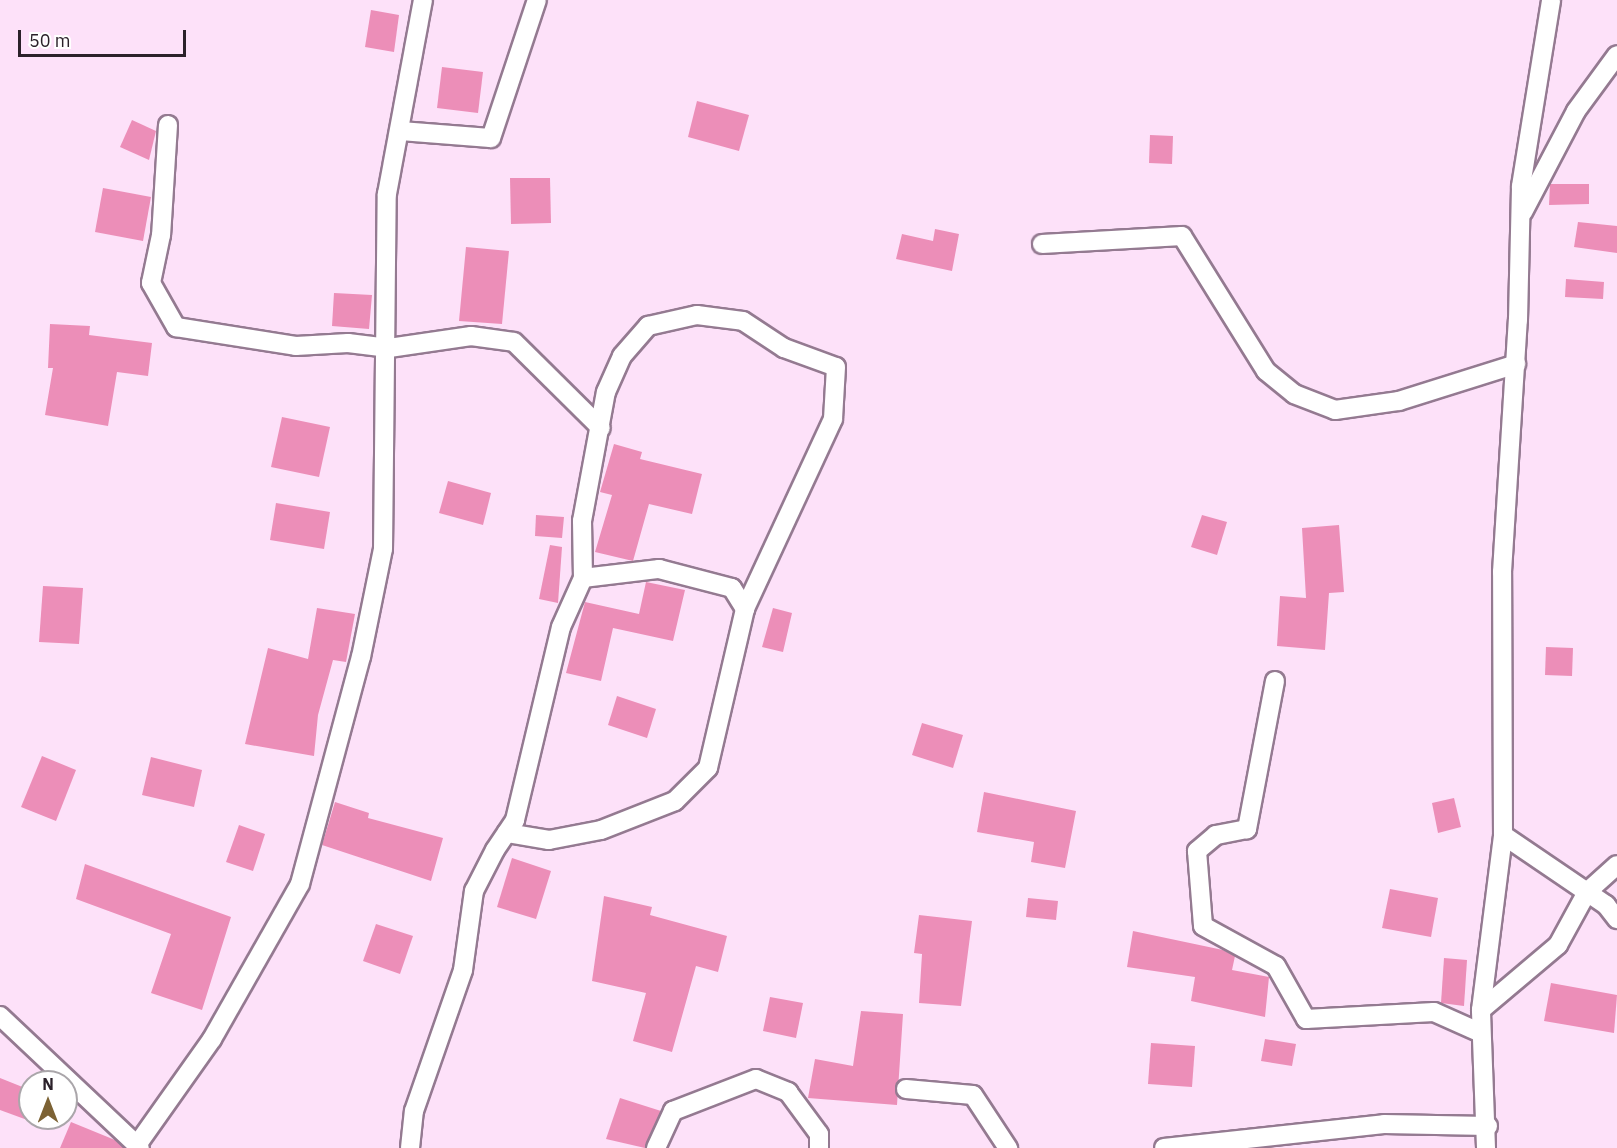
<!DOCTYPE html>
<html>
<head>
<meta charset="utf-8">
<style>
  body { margin:0 }
  #map { position:relative; width:1617px; height:1148px; overflow:hidden; background:#fde1f9; font-family:"IBM Plex Sans",sans-serif }
  div>[style] { position:absolute }
  .building>* { inset:0; background:#ec8eb8 }
  .roads { filter:drop-shadow(2px 0 #947a91) drop-shadow(-2px 0 #947a91) drop-shadow(0 2px #947a91) drop-shadow(0 -2px #947a91) }
  .minor>* { height:18px; margin:-9px; padding:0 9px; transform-origin:9px; border-radius:9px; background:#fff }
  span { translate:-50% -50%; white-space:nowrap; text-align:center; line-height:1.15; -webkit-text-stroke:5px #fff; paint-order:stroke }
  .north { position:absolute; left:18px; top:1070px; width:60px; height:60px; box-sizing:border-box; background:#fff; border:2px solid #aaa6aa; border-radius:50%; rotate:0deg; font-size:16px; font-weight:700; line-height:24px; text-align:center; color:#2b212a }
  .north::after { content:''; display:block; margin:auto; width:21px; height:27px; background:#7c6234; clip-path:polygon(50% 0,100% 100%,50% 72%,0 100%) }
  .scale { position:absolute; left:18px; top:30px; width:168px; height:27px; box-sizing:border-box; border:3px solid #2b212a; border-top:0; padding-left:8px; font-size:18px; line-height:21px; white-space:nowrap; color:#2b212a; -webkit-text-stroke:4px #fff; paint-order:stroke }
</style>
</head>
<body>
<div id="map">
  <div class="building">
    <div style="clip-path:polygon(371px 10px,399px 15px,394px 52px,365px 47px)"></div>
    <div style="clip-path:polygon(442px 67px,483px 72px,478px 113px,437px 108px)"></div>
    <div style="clip-path:polygon(697px 101px,749px 115px,739px 151px,688px 137px)"></div>
    <div style="clip-path:polygon(132px 120px,156px 131px,149px 160px,120px 147px)"></div>
    <div style="clip-path:polygon(1150px 135px,1173px 136px,1172px 164px,1149px 163px)"></div>
    <div style="clip-path:polygon(510px 178px,550px 178px,551px 223px,511px 224px)"></div>
    <div style="clip-path:polygon(1550px 184px,1589px 184px,1589px 204px,1549px 205px)"></div>
    <div style="clip-path:polygon(103px 188px,151px 197px,143px 241px,95px 232px)"></div>
    <div style="clip-path:polygon(1578px 222px,1617px 226px,1617px 253px,1574px 247px)"></div>
    <div style="clip-path:polygon(935px 229px,959px 234px,952px 271px,896px 259px,902px 234px,933px 241px)"></div>
    <div style="clip-path:polygon(466px 247px,509px 251px,502px 324px,459px 321px)"></div>
    <div style="clip-path:polygon(1566px 279px,1604px 282px,1603px 299px,1565px 297px)"></div>
    <div style="clip-path:polygon(334px 293px,372px 295px,369px 329px,332px 326px)"></div>
    <div style="clip-path:polygon(50px 324px,90px 326px,89px 335px,152px 343px,148px 376px,117px 372px,108px 426px,45px 415px,53px 368px,48px 368px)"></div>
    <div style="clip-path:polygon(282px 417px,330px 427px,319px 477px,271px 467px)"></div>
    <div style="clip-path:polygon(614px 444px,642px 452px,640px 459px,702px 474px,692px 514px,649px 504px,633px 561px,595px 552px,612px 495px,600px 492px)"></div>
    <div style="clip-path:polygon(448px 481px,491px 493px,483px 525px,439px 513px)"></div>
    <div style="clip-path:polygon(276px 503px,330px 512px,324px 549px,270px 540px)"></div>
    <div style="clip-path:polygon(536px 515px,564px 517px,562px 538px,535px 536px)"></div>
    <div style="clip-path:polygon(1202px 515px,1227px 522px,1217px 555px,1191px 547px)"></div>
    <div style="clip-path:polygon(1339px 525px,1344px 592px,1329px 593px,1325px 650px,1277px 646px,1280px 596px,1306px 598px,1302px 528px)"></div>
    <div style="clip-path:polygon(550px 545px,562px 547px,558px 603px,539px 599px)"></div>
    <div style="clip-path:polygon(646px 582px,685px 590px,673px 641px,613px 628px,601px 681px,566px 673px,585px 602px,639px 614px)"></div>
    <div style="clip-path:polygon(43px 586px,83px 588px,79px 644px,39px 642px)"></div>
    <div style="clip-path:polygon(317px 608px,355px 614px,346px 662px,333px 660px,318px 715px,314px 756px,245px 744px,268px 648px,308px 659px)"></div>
    <div style="clip-path:polygon(773px 608px,792px 613px,783px 652px,762px 647px)"></div>
    <div style="clip-path:polygon(1546px 647px,1573px 648px,1572px 676px,1545px 675px)"></div>
    <div style="clip-path:polygon(617px 696px,656px 709px,647px 738px,608px 725px)"></div>
    <div style="clip-path:polygon(922px 723px,963px 735px,953px 768px,912px 755px)"></div>
    <div style="clip-path:polygon(42px 756px,76px 770px,56px 821px,21px 807px)"></div>
    <div style="clip-path:polygon(151px 757px,202px 770px,194px 807px,142px 795px)"></div>
    <div style="clip-path:polygon(984px 792px,1076px 811px,1065px 868px,1031px 862px,1034px 842px,977px 832px)"></div>
    <div style="clip-path:polygon(1454px 798px,1461px 827px,1438px 833px,1432px 803px)"></div>
    <div style="clip-path:polygon(335px 802px,369px 813px,368px 818px,443px 838px,431px 881px,322px 845px)"></div>
    <div style="clip-path:polygon(239px 825px,265px 834px,253px 871px,226px 862px)"></div>
    <div style="clip-path:polygon(512px 858px,551px 871px,536px 919px,497px 907px)"></div>
    <div style="clip-path:polygon(85px 864px,231px 917px,202px 1010px,151px 993px,171px 934px,76px 899px)"></div>
    <div style="clip-path:polygon(1390px 889px,1438px 898px,1431px 937px,1382px 928px)"></div>
    <div style="clip-path:polygon(604px 896px,652px 907px,650px 915px,727px 936px,718px 972px,696px 966px,672px 1052px,633px 1041px,646px 993px,592px 981px)"></div>
    <div style="clip-path:polygon(1028px 898px,1058px 901px,1056px 920px,1026px 917px)"></div>
    <div style="clip-path:polygon(919px 915px,972px 921px,961px 1006px,919px 1003px,922px 954px,914px 953px)"></div>
    <div style="clip-path:polygon(376px 924px,413px 936px,400px 974px,363px 961px)"></div>
    <div style="clip-path:polygon(1133px 931px,1223px 950px,1235px 956px,1232px 970px,1269px 977px,1265px 1017px,1191px 1001px,1195px 977px,1127px 967px)"></div>
    <div style="clip-path:polygon(1444px 958px,1467px 960px,1464px 1006px,1441px 1003px)"></div>
    <div style="clip-path:polygon(1551px 983px,1617px 995px,1614px 1033px,1544px 1021px)"></div>
    <div style="clip-path:polygon(770px 997px,803px 1003px,796px 1038px,763px 1031px)"></div>
    <div style="clip-path:polygon(861px 1011px,903px 1014px,897px 1105px,808px 1098px,815px 1059px,853px 1066px)"></div>
    <div style="clip-path:polygon(1265px 1039px,1296px 1044px,1292px 1066px,1261px 1061px)"></div>
    <div style="clip-path:polygon(1151px 1043px,1195px 1046px,1192px 1087px,1148px 1084px)"></div>
    <div style="clip-path:polygon(0 1078px,30px 1090px,30px 1121px,0 1110px)"></div>
    <div style="clip-path:polygon(620px 1098px,661px 1111px,645px 1148px,606px 1139px)"></div>
    <div style="clip-path:polygon(71px 1122px,115px 1140px,124px 1148px,60px 1148px)"></div>
  </div>
  <div class="roads">
    <div class="minor">
      <div style="left:168px;top:125px;width:110px;rotate:93.6deg"></div>
      <div style="left:161px;top:235px;width:49px;rotate:101.8deg"></div>
      <div style="left:151px;top:283px;width:51px;rotate:60.4deg"></div>
      <div style="left:176px;top:327px;width:121px;rotate:9deg"></div>
      <div style="left:296px;top:346px;width:52px;rotate:-3.3deg"></div>
      <div style="left:348px;top:343px;width:41px;rotate:7deg"></div>
      <div style="left:389px;top:348px;width:83px;rotate:-8.3deg"></div>
      <div style="left:471px;top:336px;width:43px;rotate:7.9deg"></div>
      <div style="left:514px;top:342px;width:122px;rotate:44.7deg"></div>
      <div style="left:400px;top:131px;width:91px;rotate:4.4deg"></div>
      <div style="left:491px;top:138px;width:145px;rotate:-71.6deg"></div>
      <div style="left:1523px;top:212px;width:114px;rotate:-62.3deg"></div>
      <div style="left:1576px;top:111px;width:69px;rotate:-53.8deg"></div>
      <div style="left:1042px;top:244px;width:140px;rotate:-3.3deg"></div>
      <div style="left:1182px;top:236px;width:159px;rotate:58.1deg"></div>
      <div style="left:1266px;top:371px;width:36px;rotate:39deg"></div>
      <div style="left:1294px;top:394px;width:44px;rotate:21.3deg"></div>
      <div style="left:1335px;top:410px;width:65px;rotate:-8deg"></div>
      <div style="left:1399px;top:401px;width:123px;rotate:-17.5deg"></div>
      <div style="left:583px;top:578px;width:57px;rotate:-91deg"></div>
      <div style="left:582px;top:521px;width:131px;rotate:-79.5deg"></div>
      <div style="left:606px;top:392px;width:39px;rotate:-66deg"></div>
      <div style="left:622px;top:356px;width:40px;rotate:-49deg"></div>
      <div style="left:648px;top:326px;width:50px;rotate:-12.7deg"></div>
      <div style="left:697px;top:315px;width:46px;rotate:7.4deg"></div>
      <div style="left:743px;top:321px;width:49px;rotate:33.4deg"></div>
      <div style="left:784px;top:348px;width:55px;rotate:20.1deg"></div>
      <div style="left:836px;top:367px;width:52px;rotate:93.3deg"></div>
      <div style="left:833px;top:419px;width:209px;rotate:114.9deg"></div>
      <div style="left:1275px;top:681px;width:151px;rotate:100.7deg"></div>
      <div style="left:1247px;top:829px;width:32px;rotate:169deg"></div>
      <div style="left:1216px;top:835px;width:25px;rotate:140deg"></div>
      <div style="left:1197px;top:851px;width:75px;rotate:85.4deg"></div>
      <div style="left:1203px;top:926px;width:83px;rotate:28.7deg"></div>
      <div style="left:1276px;top:966px;width:61px;rotate:60.5deg"></div>
      <div style="left:1306px;top:1019px;width:128px;rotate:-3.1deg"></div>
      <div style="left:1434px;top:1012px;width:51px;rotate:24.1deg"></div>
      <div style="left:1503px;top:835px;width:125px;rotate:34.2deg"></div>
      <div style="left:1606px;top:905px;width:18px;rotate:52deg"></div>
      <div style="left:1481px;top:1010px;width:101px;rotate:-40.2deg"></div>
      <div style="left:1558px;top:945px;width:60px;rotate:-61.3deg"></div>
      <div style="left:1587px;top:892px;width:40px;rotate:-42deg"></div>
      <div style="left:0;top:1016px;width:192px;rotate:43.3deg"></div>
      <div style="left:906px;top:1089px;width:67px;rotate:5.1deg"></div>
      <div style="left:973px;top:1095px;width:64px;rotate:56.6deg"></div>
      <div style="left:137px;top:1145px;width:130px;rotate:-54.7deg"></div>
      <div style="left:212px;top:1039px;width:178px;rotate:-60.4deg"></div>
      <div style="left:300px;top:884px;width:235px;rotate:-75deg"></div>
      <div style="left:361px;top:657px;width:110px;rotate:-78.5deg"></div>
      <div style="left:383px;top:549px;width:355px;rotate:-89.4deg"></div>
      <div style="left:387px;top:194px;width:197px;rotate:-79.5deg"></div>
      <div style="left:410px;top:1148px;width:37px;rotate:-84deg"></div>
      <div style="left:414px;top:1111px;width:149px;rotate:-70.8deg"></div>
      <div style="left:463px;top:970px;width:80px;rotate:-82.1deg"></div>
      <div style="left:474px;top:891px;width:46px;rotate:-62.9deg"></div>
      <div style="left:495px;top:850px;width:36px;rotate:-56deg"></div>
      <div style="left:515px;top:820px;width:198px;rotate:-76.6deg"></div>
      <div style="left:561px;top:627px;width:54px;rotate:-65.8deg"></div>
      <div style="left:583px;top:578px;width:77px;rotate:-6.8deg"></div>
      <div style="left:659px;top:569px;width:75px;rotate:14.6deg"></div>
      <div style="left:732px;top:588px;width:25px;rotate:58deg"></div>
      <div style="left:745px;top:609px;width:163px;rotate:103.1deg"></div>
      <div style="left:708px;top:768px;width:47px;rotate:135deg"></div>
      <div style="left:675px;top:801px;width:79px;rotate:158.6deg"></div>
      <div style="left:601px;top:830px;width:53px;rotate:169.1deg"></div>
      <div style="left:549px;top:840px;width:43px;rotate:-170.5deg"></div>
      <div style="left:656px;top:1148px;width:41px;rotate:-65.3deg"></div>
      <div style="left:673px;top:1111px;width:89px;rotate:-21.1deg"></div>
      <div style="left:756px;top:1079px;width:35px;rotate:22deg"></div>
      <div style="left:788px;top:1092px;width:52px;rotate:53.6deg"></div>
      <div style="left:819px;top:1134px;width:14px;rotate:90deg"></div>
      <div style="left:1164px;top:1148px;width:221px;rotate:-6.2deg"></div>
      <div style="left:1384px;top:1124px;width:104px;rotate:1.1deg"></div>
      <div style="left:1486px;top:1148px;width:138px;rotate:-92.1deg"></div>
      <div style="left:1481px;top:1010px;width:176px;rotate:-82.8deg"></div>
      <div style="left:1503px;top:835px;width:263px;rotate:-90.2deg"></div>
      <div style="left:1502px;top:572px;width:253px;rotate:-86.4deg"></div>
      <div style="left:1518px;top:320px;width:134px;rotate:-88.7deg"></div>
      <div style="left:1521px;top:186px;width:188px;rotate:-80.8deg"></div>
    </div>
  </div>
  <div class="north">N</div>
  <div class="scale">50 m</div>
</div>
</body>
</html>
